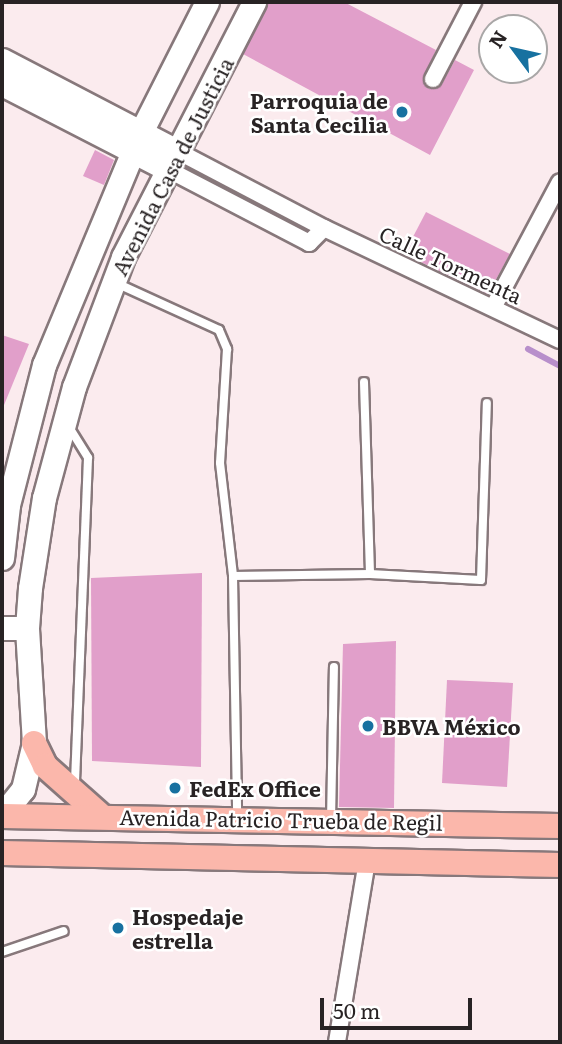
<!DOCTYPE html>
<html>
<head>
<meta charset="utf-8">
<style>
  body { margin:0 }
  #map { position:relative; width:562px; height:1044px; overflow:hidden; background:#fbebee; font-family:Literata,serif }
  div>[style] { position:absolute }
  .stream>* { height:6px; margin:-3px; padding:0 3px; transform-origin:3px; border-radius:3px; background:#b88fcb }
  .building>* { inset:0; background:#e19fca }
  .roads { filter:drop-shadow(2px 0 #87787b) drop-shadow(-2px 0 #87787b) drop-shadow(0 2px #87787b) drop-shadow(0 -2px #87787b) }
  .lane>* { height:8px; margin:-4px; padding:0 4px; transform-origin:4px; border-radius:4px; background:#fff }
  .street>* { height:16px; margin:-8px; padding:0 8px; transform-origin:8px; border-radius:8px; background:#fff }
  .secondary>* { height:23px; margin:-11.5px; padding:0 11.5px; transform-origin:11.5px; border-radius:11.5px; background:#fff }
  .primary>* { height:24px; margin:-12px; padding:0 12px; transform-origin:12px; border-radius:12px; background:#fbb7ab }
  .dots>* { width:19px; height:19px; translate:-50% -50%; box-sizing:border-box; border:4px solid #fff; border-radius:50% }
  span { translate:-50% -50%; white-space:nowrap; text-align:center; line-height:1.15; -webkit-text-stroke:5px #fff; paint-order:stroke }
  .poi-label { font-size:21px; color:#282324; font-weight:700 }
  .right { translate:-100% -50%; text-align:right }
  .left { translate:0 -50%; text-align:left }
  .street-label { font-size:21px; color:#282324 }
  .frame { position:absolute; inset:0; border:4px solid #282324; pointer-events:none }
  .north { position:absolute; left:478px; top:14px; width:70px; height:70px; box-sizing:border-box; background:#fff; border:2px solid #a9a7a7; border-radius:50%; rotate:303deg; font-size:19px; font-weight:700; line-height:28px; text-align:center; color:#282324 }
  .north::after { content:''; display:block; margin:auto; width:24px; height:32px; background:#1771a0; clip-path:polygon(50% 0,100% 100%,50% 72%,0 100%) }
  .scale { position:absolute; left:320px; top:998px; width:152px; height:32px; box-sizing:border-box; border:4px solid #282324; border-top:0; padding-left:9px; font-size:21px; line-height:24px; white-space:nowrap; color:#282324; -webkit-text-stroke:5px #fff; paint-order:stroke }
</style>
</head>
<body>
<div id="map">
  <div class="stream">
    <div style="left:528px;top:349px;width:36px;rotate:28deg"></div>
  </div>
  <div class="building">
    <div style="clip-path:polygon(268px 2px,344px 2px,436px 50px,423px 79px,429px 89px,442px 84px,455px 60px,474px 70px,430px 155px,243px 54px)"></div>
    <div style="clip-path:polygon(95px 150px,114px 160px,104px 185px,83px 176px)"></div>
    <div style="clip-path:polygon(426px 212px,510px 254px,488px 294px,404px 254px)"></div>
    <div style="clip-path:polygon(2px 335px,29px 344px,2px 410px)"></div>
    <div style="clip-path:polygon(202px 573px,201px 767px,92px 761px,91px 578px)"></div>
    <div style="clip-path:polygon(396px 641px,394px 808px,339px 807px,343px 644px)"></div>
    <div style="clip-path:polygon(447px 680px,513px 683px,507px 787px,442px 783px)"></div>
  </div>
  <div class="roads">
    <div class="lane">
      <div style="left:116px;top:283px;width:113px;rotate:24.5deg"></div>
      <div style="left:219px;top:330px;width:21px;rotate:67deg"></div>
      <div style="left:227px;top:349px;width:114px;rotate:93.5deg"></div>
      <div style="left:220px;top:463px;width:114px;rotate:83.4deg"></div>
      <div style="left:233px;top:576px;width:241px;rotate:89deg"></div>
      <div style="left:364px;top:382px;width:192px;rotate:88.2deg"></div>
      <div style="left:69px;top:427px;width:36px;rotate:58deg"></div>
      <div style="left:88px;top:458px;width:328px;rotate:92.3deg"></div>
      <div style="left:233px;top:576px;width:137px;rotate:-0.8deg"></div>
      <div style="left:370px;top:574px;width:111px;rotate:3.1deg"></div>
      <div style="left:481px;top:580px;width:177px;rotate:-88.1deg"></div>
      <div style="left:331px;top:820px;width:153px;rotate:-88.9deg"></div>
      <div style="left:2px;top:952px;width:65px;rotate:-18.7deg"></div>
    </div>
    <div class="street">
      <div style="left:433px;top:79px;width:87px;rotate:-62.5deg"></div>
      <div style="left:179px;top:152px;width:164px;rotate:27.7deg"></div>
      <div style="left:324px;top:228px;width:261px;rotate:25.4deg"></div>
      <div style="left:169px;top:170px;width:158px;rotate:27.5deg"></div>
      <div style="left:309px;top:243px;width:21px;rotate:-45deg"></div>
      <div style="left:494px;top:306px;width:140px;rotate:-62deg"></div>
      <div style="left:337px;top:1042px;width:184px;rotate:-80.6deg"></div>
    </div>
    <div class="secondary">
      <div style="left:2px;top:60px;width:199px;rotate:27.5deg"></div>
      <div style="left:2px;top:84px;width:188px;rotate:27.2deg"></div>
      <div style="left:2px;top:558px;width:53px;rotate:-83.5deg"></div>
      <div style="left:8px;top:505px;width:145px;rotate:-75.6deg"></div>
      <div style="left:44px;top:365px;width:252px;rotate:-67.4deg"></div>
      <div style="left:141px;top:132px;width:146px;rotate:-63.1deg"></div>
      <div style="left:2px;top:628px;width:25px"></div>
      <div style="left:2px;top:815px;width:33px;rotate:-51deg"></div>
      <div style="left:23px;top:789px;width:47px;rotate:-76.6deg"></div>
      <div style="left:34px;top:743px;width:115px;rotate:-93.5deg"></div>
      <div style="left:27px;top:628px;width:40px;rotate:-85.7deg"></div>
      <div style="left:30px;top:588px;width:91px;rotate:-81.2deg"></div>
      <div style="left:44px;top:498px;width:115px;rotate:-74.9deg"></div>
      <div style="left:74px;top:387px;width:139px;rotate:-69.3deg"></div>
      <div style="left:123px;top:257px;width:287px;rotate:-62.8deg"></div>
    </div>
    <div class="primary">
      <div style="left:34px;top:743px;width:25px;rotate:64deg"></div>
      <div style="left:45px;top:766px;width:72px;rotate:41.6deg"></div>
      <div style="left:2px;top:816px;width:558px;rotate:1.03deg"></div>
      <div style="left:2px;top:853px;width:558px;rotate:1.23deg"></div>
    </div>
  </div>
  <div class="dots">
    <div style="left:402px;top:112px;background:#1771a0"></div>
    <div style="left:368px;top:726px;background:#1771a0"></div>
    <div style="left:175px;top:788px;background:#1771a0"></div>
    <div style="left:118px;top:928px;background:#1771a0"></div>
  </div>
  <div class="poi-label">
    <span class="right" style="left:388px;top:112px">Parroquia de<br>Santa Cecilia</span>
    <span class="left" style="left:382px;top:726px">BBVA México</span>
    <span class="left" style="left:189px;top:788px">FedEx Office</span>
    <span class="left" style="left:132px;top:928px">Hospedaje<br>estrella</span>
  </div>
  <div class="street-label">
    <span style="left:172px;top:166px;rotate:-63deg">Avenida Casa de Justicia</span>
    <span style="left:451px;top:264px;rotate:25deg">Calle Tormenta</span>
    <span style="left:281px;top:819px;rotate:1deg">Avenida Patricio Trueba de Regil</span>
  </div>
  <div class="frame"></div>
  <div class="north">N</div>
  <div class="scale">50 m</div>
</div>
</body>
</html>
